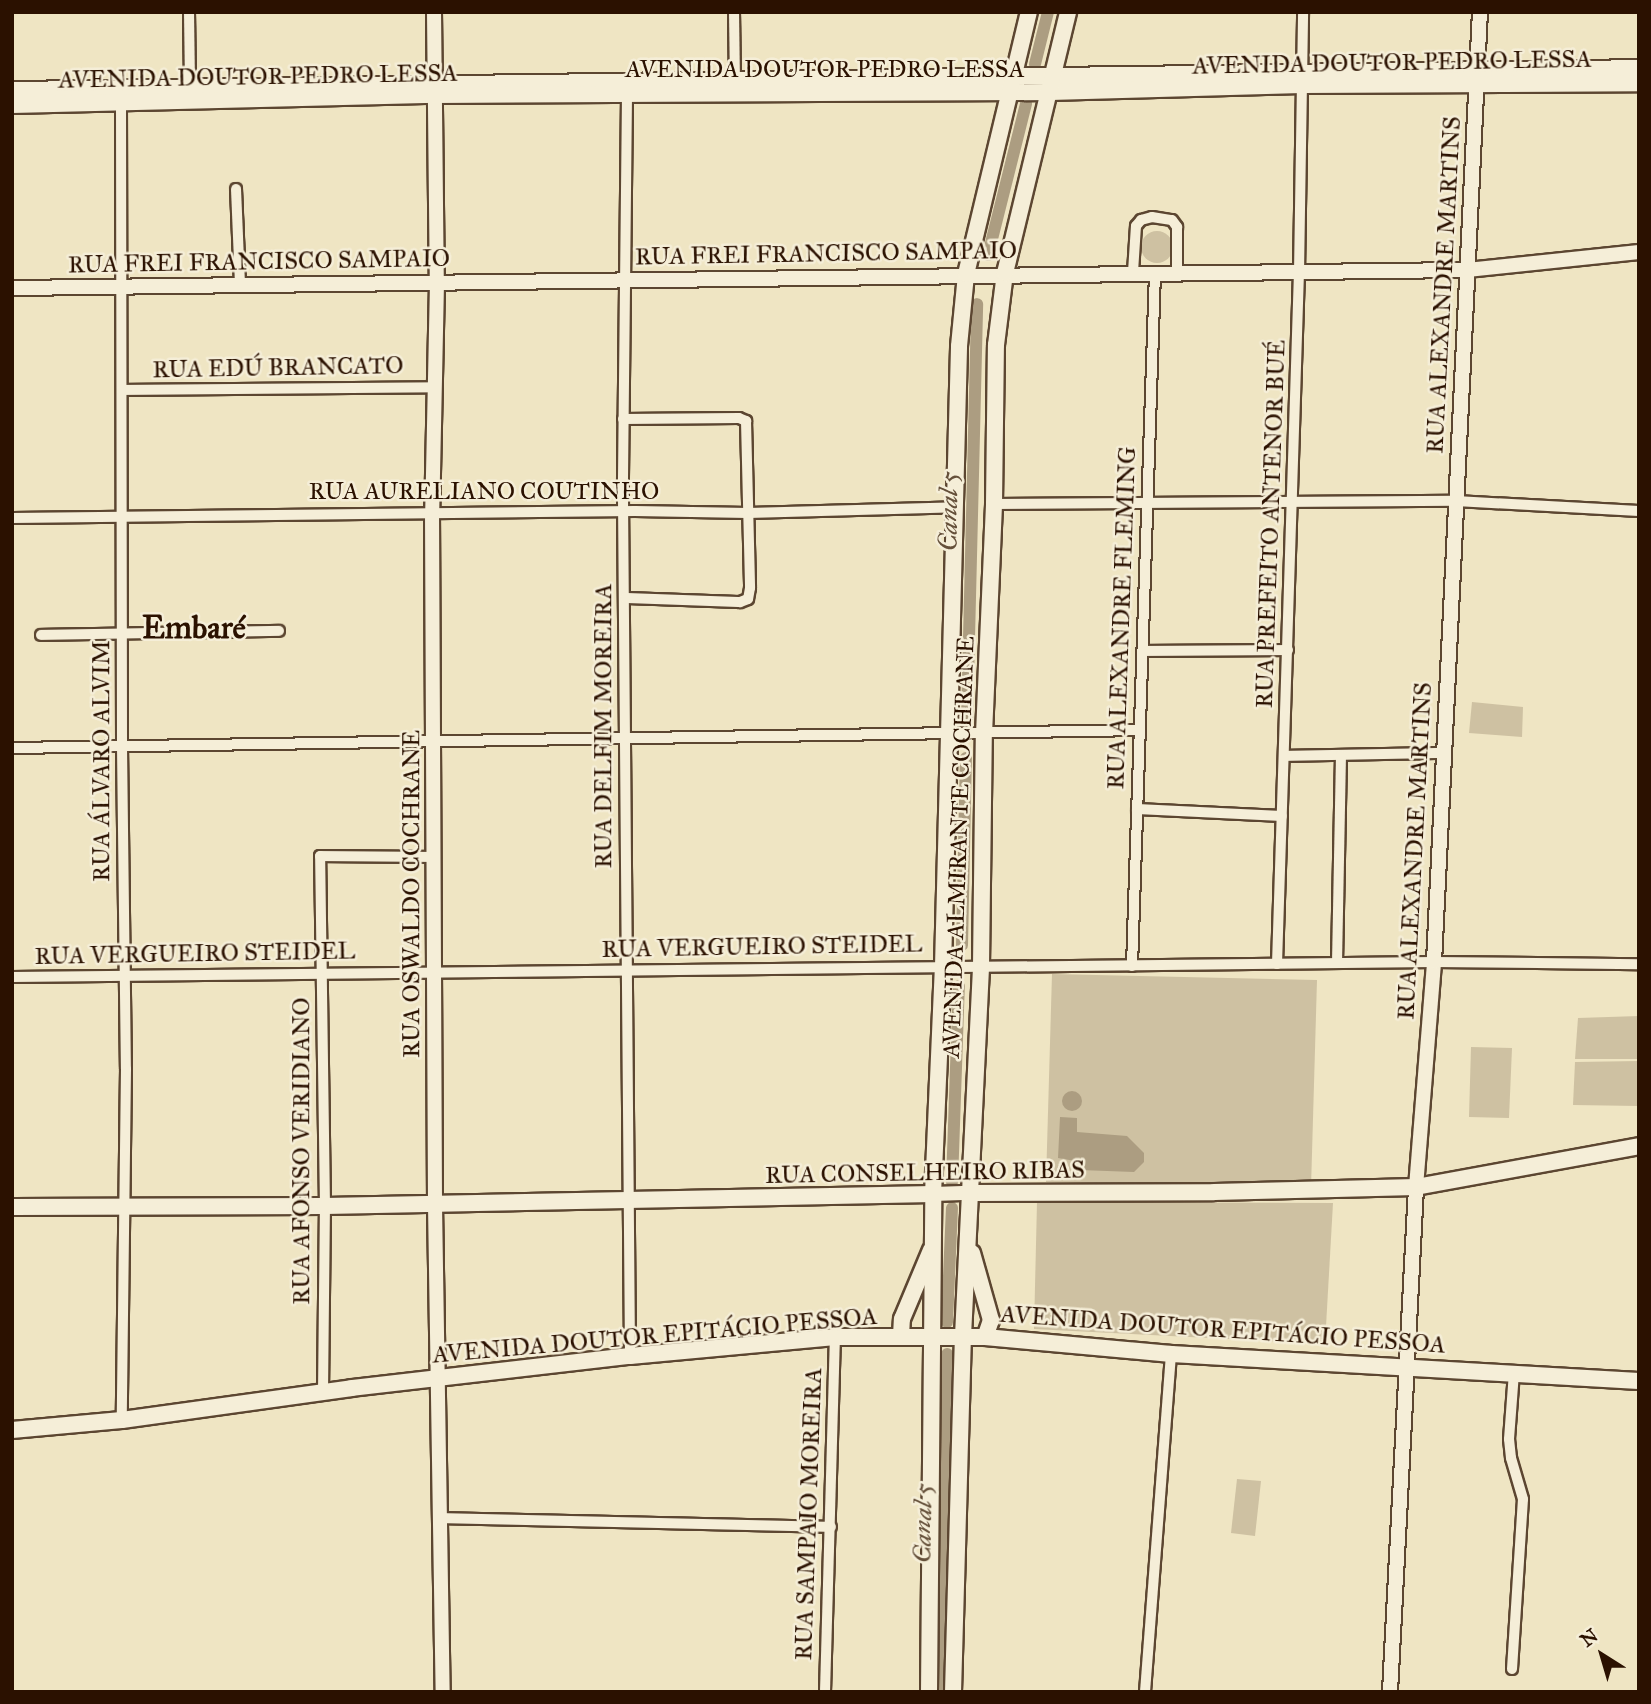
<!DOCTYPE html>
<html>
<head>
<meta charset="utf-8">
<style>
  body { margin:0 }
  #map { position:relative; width:1651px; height:1704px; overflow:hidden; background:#efe5c3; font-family:"IM FELL Great Primer",serif }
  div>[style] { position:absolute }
  .green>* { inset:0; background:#cec1a2 }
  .round { border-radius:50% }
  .water>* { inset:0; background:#ac9d81 }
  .canal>* { height:12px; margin:-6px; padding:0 6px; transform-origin:6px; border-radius:6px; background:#ac9d81 }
  .roads { filter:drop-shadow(2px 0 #5c4631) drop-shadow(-2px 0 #5c4631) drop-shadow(0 2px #5c4631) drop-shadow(0 -2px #5c4631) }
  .minor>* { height:10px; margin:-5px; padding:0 5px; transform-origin:5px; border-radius:5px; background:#f5eed8 }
  .tertiary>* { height:14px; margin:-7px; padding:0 7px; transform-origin:7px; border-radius:7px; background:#f5eed8 }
  .secondary>* { height:16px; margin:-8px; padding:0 8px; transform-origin:8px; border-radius:8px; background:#f5eed8 }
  span { translate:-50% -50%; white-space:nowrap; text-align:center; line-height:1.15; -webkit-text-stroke:5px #f5eed8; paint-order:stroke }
  .street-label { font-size:24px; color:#2b1100 }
  .water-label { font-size:26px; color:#65503a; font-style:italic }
  .district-label { font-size:32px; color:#2b1100; font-weight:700 }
  .frame { position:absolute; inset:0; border:14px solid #2b1100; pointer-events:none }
  .north { position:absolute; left:1567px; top:1620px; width:70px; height:70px; -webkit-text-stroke:5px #f5eed8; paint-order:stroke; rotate:323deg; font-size:19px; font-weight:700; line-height:28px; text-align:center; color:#2b1100 }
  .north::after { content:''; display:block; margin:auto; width:24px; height:32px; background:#2b1100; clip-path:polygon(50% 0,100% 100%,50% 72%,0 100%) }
</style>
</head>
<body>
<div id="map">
  <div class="green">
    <div class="round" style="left:1141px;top:231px;width:32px;height:32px"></div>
    <div style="clip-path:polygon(1472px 702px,1523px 707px,1522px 737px,1469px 733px)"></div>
    <div style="clip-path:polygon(1052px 974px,1317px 980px,1311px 1188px,1046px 1182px)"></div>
    <div style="clip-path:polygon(1639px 1016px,1639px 1059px,1575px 1059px,1578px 1018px)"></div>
    <div style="clip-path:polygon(1471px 1047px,1512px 1048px,1509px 1118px,1469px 1117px)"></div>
    <div style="clip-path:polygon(1639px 1061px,1639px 1106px,1573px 1105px,1575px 1062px)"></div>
    <div style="clip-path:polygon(1037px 1202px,1333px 1203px,1325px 1344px,1034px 1329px)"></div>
    <div style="clip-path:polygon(1237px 1479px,1261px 1481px,1255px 1536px,1231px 1533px)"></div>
  </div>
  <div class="water">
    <div class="round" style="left:1062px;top:1091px;width:20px;height:20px"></div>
    <div style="clip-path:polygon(1060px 1117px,1077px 1118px,1077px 1132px,1127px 1136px,1144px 1153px,1144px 1162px,1134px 1172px,1080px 1170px,1075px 1161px,1058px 1158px)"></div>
  </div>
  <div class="canal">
    <div style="left:1035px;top:64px;width:54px;rotate:-76deg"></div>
    <div style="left:988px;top:255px;width:156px;rotate:-75.9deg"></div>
    <div style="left:967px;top:720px;width:416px;rotate:-88.6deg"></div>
    <div style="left:962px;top:945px;width:187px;rotate:-88.8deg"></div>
    <div style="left:952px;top:1182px;width:196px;rotate:-88deg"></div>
    <div style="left:947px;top:1322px;width:114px;rotate:-87.5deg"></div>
    <div style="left:943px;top:1692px;width:338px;rotate:-89.3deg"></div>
  </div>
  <div class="roads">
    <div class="minor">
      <div style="left:189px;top:12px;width:75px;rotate:89.2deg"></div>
      <div style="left:734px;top:12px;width:68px;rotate:89.2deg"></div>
      <div style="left:627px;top:95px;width:404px;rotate:90.6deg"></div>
      <div style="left:623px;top:499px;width:857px;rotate:89.53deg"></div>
      <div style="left:121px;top:102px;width:645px;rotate:89.91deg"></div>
      <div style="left:122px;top:747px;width:322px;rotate:89.3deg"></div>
      <div style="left:126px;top:1069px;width:351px;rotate:90.7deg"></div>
      <div style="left:236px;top:189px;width:96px;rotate:87.6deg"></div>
      <div style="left:1133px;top:272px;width:46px;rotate:-86.3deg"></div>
      <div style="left:1136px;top:226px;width:8px;rotate:-50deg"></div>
      <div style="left:1141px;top:220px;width:11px;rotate:-15deg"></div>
      <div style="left:1152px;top:217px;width:20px;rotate:9deg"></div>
      <div style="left:1172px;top:220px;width:9px;rotate:54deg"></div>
      <div style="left:1177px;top:227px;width:45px;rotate:90deg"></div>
      <div style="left:122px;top:390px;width:313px;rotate:-0.5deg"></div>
      <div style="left:623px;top:419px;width:116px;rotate:-0.5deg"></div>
      <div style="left:739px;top:418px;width:8px;rotate:23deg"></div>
      <div style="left:746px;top:421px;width:167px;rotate:88.6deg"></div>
      <div style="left:750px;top:588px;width:11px;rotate:100deg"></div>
      <div style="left:748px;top:599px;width:9px;rotate:159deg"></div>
      <div style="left:740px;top:602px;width:115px;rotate:-178deg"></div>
      <div style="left:994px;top:504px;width:462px;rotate:-0.4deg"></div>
      <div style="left:1456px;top:501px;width:183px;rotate:3.1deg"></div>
      <div style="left:12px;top:518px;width:623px;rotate:-0.64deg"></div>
      <div style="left:635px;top:511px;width:113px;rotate:1deg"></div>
      <div style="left:748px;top:513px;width:209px;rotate:-1.6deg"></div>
      <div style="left:41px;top:635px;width:238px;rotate:-1deg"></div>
      <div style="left:1143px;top:651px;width:145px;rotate:-0.4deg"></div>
      <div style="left:12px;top:748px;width:1128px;rotate:-0.91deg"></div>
      <div style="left:1285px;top:756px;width:159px;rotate:-1.1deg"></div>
      <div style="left:1137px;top:809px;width:145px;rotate:2.8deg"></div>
      <div style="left:1337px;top:963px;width:208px;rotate:-88.9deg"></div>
      <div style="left:1277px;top:964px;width:691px;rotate:-88.18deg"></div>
      <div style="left:1299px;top:273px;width:261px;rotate:-89.1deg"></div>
      <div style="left:1132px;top:966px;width:694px;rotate:-88.1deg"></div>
      <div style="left:12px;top:977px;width:1422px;rotate:-0.6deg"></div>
      <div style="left:1434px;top:962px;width:205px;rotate:0.6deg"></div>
      <div style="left:323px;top:1393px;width:187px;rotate:-89.4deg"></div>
      <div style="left:325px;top:1206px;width:350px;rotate:-90.8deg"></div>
      <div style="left:320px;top:856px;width:114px;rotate:0.5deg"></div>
      <div style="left:442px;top:1518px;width:389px;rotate:1.3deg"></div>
      <div style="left:1512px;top:1669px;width:170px;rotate:-86.3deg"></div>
      <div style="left:1523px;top:1499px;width:43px;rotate:-106.3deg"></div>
      <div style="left:1511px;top:1458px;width:19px;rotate:-96deg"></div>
      <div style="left:1509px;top:1439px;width:66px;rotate:-85.7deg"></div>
      <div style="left:825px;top:1692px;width:355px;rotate:-88.4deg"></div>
      <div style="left:1145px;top:1692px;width:339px;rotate:-85.6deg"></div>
    </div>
    <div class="tertiary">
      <div style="left:434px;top:12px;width:271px;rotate:89.4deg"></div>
      <div style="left:437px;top:283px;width:230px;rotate:91.2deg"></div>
      <div style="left:432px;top:513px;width:692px;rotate:89.75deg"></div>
      <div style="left:435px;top:1205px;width:487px;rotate:89.1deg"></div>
      <div style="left:12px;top:288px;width:1455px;rotate:-0.71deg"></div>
      <div style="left:1467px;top:270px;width:173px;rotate:-6deg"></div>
      <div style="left:933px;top:1194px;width:37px;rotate:-2deg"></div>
      <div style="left:1390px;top:1692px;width:506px;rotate:-87.05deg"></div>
      <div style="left:1416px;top:1187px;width:226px;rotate:-85.4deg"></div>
      <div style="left:1434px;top:962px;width:951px;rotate:-87.23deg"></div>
    </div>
    <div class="secondary">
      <div style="left:12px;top:90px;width:1627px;rotate:-0.77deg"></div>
      <div style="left:12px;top:105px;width:424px;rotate:-1.4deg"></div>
      <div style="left:436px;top:95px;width:614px;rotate:-0.28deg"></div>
      <div style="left:1050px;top:92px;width:252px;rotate:-1.6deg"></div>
      <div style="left:1302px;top:85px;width:337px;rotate:-0.3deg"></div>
      <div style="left:970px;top:1193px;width:244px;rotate:-0.2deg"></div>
      <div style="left:1214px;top:1192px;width:202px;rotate:-1.4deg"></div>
      <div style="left:1416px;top:1187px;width:227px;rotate:-10.4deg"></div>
      <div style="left:12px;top:1207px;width:313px;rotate:-0.2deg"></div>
      <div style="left:325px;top:1206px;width:608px;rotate:-1.13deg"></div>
      <div style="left:972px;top:1253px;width:70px;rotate:74.2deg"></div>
      <div style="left:991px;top:1320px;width:18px;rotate:109deg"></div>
      <div style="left:901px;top:1336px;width:17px;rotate:-87deg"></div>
      <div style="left:902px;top:1319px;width:75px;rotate:-67.2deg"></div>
      <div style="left:12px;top:1430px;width:110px;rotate:-5.2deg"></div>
      <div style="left:122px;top:1420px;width:232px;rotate:-7.9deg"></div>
      <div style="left:352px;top:1388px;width:280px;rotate:-6.6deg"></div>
      <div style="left:630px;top:1356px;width:206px;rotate:-5.3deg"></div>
      <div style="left:835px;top:1337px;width:150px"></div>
      <div style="left:985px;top:1337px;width:187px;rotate:5.2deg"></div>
      <div style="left:1171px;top:1354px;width:469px;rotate:3.3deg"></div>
      <div style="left:929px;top:1692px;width:498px;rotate:-89.5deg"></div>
      <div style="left:933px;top:1194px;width:227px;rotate:-87.5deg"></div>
      <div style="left:943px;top:967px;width:621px;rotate:-88.52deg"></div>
      <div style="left:959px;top:346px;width:72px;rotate:-84.4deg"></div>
      <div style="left:966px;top:274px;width:269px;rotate:-76.5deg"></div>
      <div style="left:953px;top:1692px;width:356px;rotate:-88.4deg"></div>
      <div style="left:963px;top:1336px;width:370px;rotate:-87.2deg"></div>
      <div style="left:981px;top:966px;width:232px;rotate:-89.3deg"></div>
      <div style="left:984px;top:734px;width:230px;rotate:-87.5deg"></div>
      <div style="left:994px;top:504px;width:159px;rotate:-89.3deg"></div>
      <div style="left:996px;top:345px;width:73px;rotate:-82.9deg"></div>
      <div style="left:1005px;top:273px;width:268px;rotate:-76.4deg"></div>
    </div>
  </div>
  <div class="street-label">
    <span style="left:1392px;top:63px;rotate:-1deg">AVENIDA DOUTOR PEDRO LESSA</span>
    <span style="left:825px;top:70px">AVENIDA DOUTOR PEDRO LESSA</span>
    <span style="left:258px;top:77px;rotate:-1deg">AVENIDA DOUTOR PEDRO LESSA</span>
    <span style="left:826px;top:254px;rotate:-1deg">RUA FREI FRANCISCO SAMPAIO</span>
    <span style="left:259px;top:262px;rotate:-1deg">RUA FREI FRANCISCO SAMPAIO</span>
    <span style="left:1444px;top:285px;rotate:-87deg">RUA ALEXANDRE MARTINS</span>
    <span style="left:278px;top:368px;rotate:-1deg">RUA EDÚ BRANCATO</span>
    <span style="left:484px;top:492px">RUA AURELIANO COUTINHO</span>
    <span style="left:1271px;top:524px;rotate:-88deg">RUA PREFEITO ANTENOR BUÉ</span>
    <span style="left:1122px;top:618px;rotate:-88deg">RUA ALEXANDRE FLEMING</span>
    <span style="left:604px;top:726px;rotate:-90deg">RUA DELFIM MOREIRA</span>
    <span style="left:102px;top:761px;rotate:-90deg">RUA ÁLVARO ALVIM</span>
    <span style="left:959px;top:847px;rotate:-88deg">AVENIDA ALMIRANTE COCHRANE</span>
    <span style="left:1415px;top:851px;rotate:-87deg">RUA ALEXANDRE MARTINS</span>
    <span style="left:412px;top:894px;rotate:-90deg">RUA OSWALDO COCHRANE</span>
    <span style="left:762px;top:947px;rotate:-1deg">RUA VERGUEIRO STEIDEL</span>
    <span style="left:195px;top:954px;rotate:-1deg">RUA VERGUEIRO STEIDEL</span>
    <span style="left:302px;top:1151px;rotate:-90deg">RUA AFONSO VERIDIANO</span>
    <span style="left:925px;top:1173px;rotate:-1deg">RUA CONSELHEIRO RIBAS</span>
    <span style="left:1223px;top:1330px;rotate:4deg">AVENIDA DOUTOR EPITÁCIO PESSOA</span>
    <span style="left:655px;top:1336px;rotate:-5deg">AVENIDA DOUTOR EPITÁCIO PESSOA</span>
    <span style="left:809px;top:1514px;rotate:-88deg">RUA SAMPAIO MOREIRA</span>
  </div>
  <div class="water-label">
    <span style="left:949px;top:511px;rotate:-89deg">Canal 5</span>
    <span style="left:923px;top:1523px;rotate:-89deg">Canal 5</span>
  </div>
  <div class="district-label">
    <span style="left:194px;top:628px">Embaré</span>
  </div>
  <div class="frame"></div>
  <div class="north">N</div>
</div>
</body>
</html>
